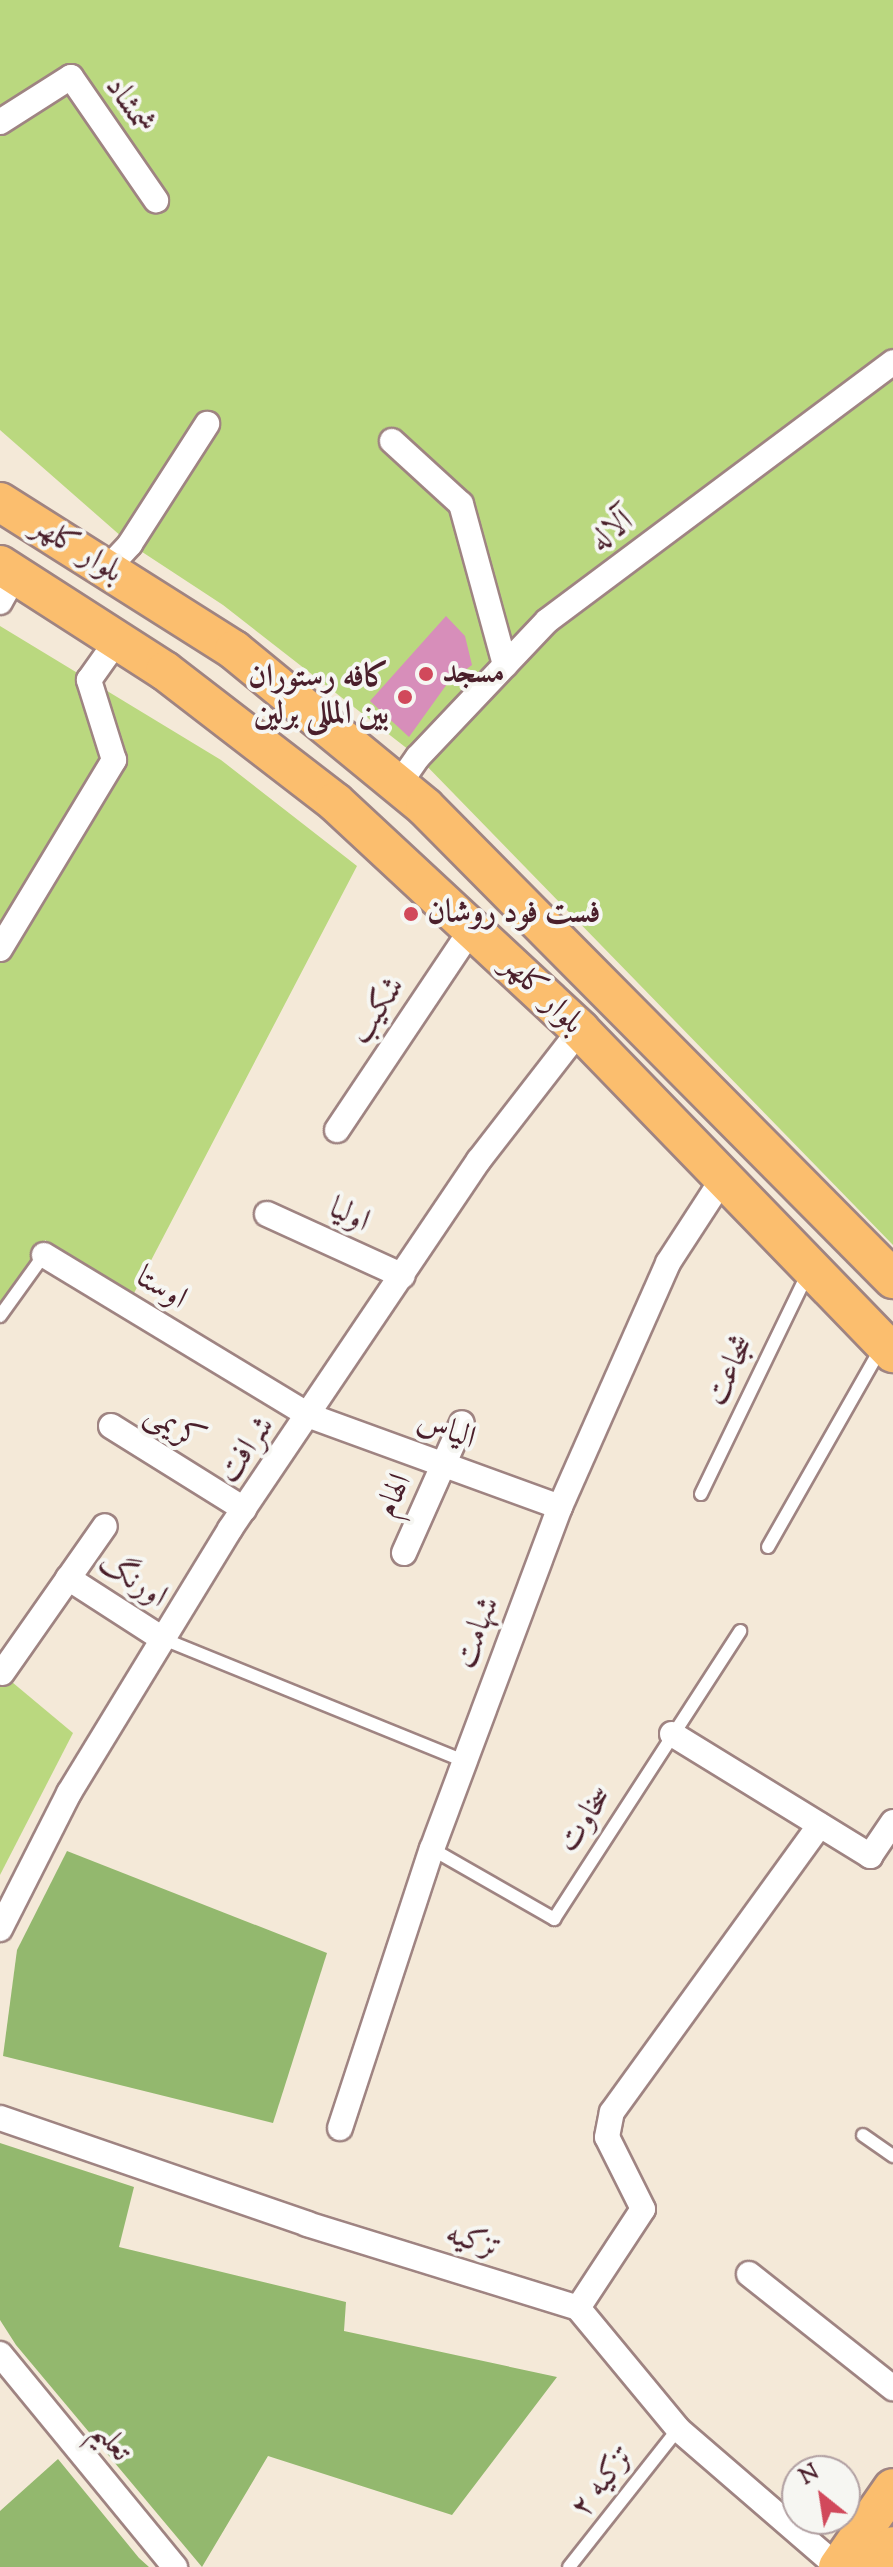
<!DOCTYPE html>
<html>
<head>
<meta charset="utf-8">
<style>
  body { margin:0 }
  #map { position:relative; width:893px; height:2567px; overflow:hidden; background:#f4e9d8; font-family:"Sorts Mill Goudy",Amiri,serif }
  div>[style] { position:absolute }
  .green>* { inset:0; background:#bad87f }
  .forest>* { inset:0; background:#93b86e }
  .building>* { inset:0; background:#d78eba }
  .roads { filter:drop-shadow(2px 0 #9f8482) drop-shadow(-2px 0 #9f8482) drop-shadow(0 2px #9f8482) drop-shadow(0 -2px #9f8482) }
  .service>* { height:12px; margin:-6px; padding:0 6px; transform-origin:6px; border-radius:6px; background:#fff }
  .minor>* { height:24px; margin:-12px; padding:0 12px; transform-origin:12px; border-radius:12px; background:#fff }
  .primary>* { height:38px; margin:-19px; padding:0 19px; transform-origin:19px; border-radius:19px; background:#fbbe6e }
  .dots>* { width:22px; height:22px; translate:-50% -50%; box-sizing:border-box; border:4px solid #f6f6f2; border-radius:50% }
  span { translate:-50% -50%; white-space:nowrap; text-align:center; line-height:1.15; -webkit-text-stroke:8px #f6f6f2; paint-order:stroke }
  .street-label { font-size:32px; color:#4a1f2b }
  .poi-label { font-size:32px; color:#4a1f2b; font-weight:700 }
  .left { translate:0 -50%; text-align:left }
  .right { translate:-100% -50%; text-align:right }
  .north { position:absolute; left:781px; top:2455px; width:80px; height:80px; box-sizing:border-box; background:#f6f6f2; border:2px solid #b1a0a2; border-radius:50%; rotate:330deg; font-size:22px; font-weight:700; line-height:32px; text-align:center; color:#4a1f2b }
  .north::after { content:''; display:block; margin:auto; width:28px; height:36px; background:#d1495b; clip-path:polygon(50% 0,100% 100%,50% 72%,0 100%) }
</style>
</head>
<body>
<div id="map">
  <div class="green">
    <div style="clip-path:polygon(0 0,893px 0,893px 1245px,418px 757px,223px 605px,130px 544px,0 430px)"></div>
    <div style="clip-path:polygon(0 626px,221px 760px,357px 866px,133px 1295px,45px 1240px,0 1303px)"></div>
    <div style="clip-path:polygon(0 1672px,73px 1733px,0 1875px)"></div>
  </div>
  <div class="forest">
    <div style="clip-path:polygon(67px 1851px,327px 1953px,273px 2123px,3px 2056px,17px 1950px)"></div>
    <div style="clip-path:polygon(0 2143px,134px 2187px,119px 2247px,346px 2302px,344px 2331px,557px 2377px,452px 2515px,268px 2456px,202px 2567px,16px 2345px,0 2320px)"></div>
    <div style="clip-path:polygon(58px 2459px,139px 2558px,149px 2567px,0 2567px,0 2511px)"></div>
  </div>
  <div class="building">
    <div style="clip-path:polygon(446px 616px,465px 636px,472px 665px,447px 684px,409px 737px,370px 701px)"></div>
  </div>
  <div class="roads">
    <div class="service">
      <div style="left:0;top:1316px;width:75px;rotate:-54.2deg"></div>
      <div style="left:701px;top:1494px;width:246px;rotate:-64.2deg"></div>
      <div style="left:768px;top:1547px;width:229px;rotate:-60.4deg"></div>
      <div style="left:161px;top:1638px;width:327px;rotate:22.1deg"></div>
      <div style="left:432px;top:1849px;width:141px;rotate:29.8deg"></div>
      <div style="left:554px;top:1919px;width:343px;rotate:-57.1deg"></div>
      <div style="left:863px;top:2135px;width:37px;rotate:35deg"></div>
      <div style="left:569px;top:2567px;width:176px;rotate:-51.7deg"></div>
    </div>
    <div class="minor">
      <div style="left:0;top:122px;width:84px;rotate:-32.4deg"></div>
      <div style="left:71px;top:77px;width:150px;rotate:55.4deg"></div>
      <div style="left:392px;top:441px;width:93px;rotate:42.4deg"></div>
      <div style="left:461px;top:504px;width:167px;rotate:74.7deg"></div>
      <div style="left:107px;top:569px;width:34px;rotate:-47deg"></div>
      <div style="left:130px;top:544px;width:143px;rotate:-57.3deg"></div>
      <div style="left:0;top:602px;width:33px;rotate:-61deg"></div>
      <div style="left:399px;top:784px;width:33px;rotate:-55deg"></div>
      <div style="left:418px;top:757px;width:187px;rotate:-46.5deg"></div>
      <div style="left:547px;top:621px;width:432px;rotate:-36.8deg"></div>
      <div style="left:0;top:949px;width:221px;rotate:-58.9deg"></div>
      <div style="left:114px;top:760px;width:84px;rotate:-107.4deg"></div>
      <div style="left:89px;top:680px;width:50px;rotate:-54.7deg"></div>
      <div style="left:337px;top:1130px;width:243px;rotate:-56.2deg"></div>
      <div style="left:267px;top:1214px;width:149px;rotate:24.5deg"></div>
      <div style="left:44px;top:1255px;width:311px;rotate:31.2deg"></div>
      <div style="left:310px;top:1416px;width:266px;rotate:20deg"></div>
      <div style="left:111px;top:1426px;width:157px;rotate:32deg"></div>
      <div style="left:404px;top:1553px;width:142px;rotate:-66deg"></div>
      <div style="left:68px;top:1578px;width:111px;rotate:32.8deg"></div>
      <div style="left:2px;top:1673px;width:179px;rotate:-55deg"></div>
      <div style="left:672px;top:1734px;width:233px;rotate:31.6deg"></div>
      <div style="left:870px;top:1856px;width:41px;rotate:-55.9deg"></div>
      <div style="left:0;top:1929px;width:153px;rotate:-63.1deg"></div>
      <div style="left:69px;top:1793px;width:309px;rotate:-58.6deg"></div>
      <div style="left:230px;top:1529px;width:445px;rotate:-56deg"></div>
      <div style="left:479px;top:1160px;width:165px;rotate:-52.2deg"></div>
      <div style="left:0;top:2118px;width:325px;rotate:19deg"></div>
      <div style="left:307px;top:2224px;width:284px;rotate:17.2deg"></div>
      <div style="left:578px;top:2308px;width:157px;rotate:50.4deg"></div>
      <div style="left:678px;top:2429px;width:211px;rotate:40.8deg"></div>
      <div style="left:340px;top:2128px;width:294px;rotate:-71.8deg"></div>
      <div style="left:432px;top:1849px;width:365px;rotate:-69.5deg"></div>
      <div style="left:560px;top:1507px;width:267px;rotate:-66.1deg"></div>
      <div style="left:668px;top:1263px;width:99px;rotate:-57deg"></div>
      <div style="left:749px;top:2274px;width:184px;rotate:38.4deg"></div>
      <div style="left:578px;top:2308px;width:118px;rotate:-56.7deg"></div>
      <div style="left:643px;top:2209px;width:80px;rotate:-116.6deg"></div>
      <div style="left:607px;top:2137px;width:25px;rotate:-79deg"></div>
      <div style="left:612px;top:2112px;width:354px;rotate:-54.1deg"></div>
      <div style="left:0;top:2354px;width:276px;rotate:50.6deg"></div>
    </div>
    <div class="primary">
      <div style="left:0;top:502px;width:277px;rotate:32.3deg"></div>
      <div style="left:234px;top:650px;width:247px;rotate:39.4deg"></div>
      <div style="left:425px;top:807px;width:665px;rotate:45.24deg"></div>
      <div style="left:0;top:565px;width:196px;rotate:32.7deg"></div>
      <div style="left:165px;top:671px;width:215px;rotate:37.6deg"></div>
      <div style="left:335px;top:802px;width:335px;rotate:42.9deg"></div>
      <div style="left:580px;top:1030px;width:450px;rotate:45.9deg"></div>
      <div style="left:838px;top:2567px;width:96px;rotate:-55.2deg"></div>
      <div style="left:877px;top:2567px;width:26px;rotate:-53deg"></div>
    </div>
  </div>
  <div class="dots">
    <div style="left:426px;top:674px;background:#d1495b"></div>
    <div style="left:405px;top:697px;background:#d1495b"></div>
    <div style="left:411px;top:914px;background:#d1495b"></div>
  </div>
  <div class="street-label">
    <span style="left:129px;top:106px;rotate:55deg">شمشاد</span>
    <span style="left:612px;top:532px;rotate:-37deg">آلاله</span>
    <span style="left:77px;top:550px;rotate:32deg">بلوار کلهر</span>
    <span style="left:542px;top:995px;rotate:44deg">بلوار کلهر</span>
    <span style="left:378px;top:1011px;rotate:-56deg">شکیب</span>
    <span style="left:349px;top:1216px;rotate:25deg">اولیا</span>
    <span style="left:161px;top:1289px;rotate:31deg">اوستا</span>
    <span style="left:731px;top:1371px;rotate:-64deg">شجاعت</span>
    <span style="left:174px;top:1428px;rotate:32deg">کریمی</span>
    <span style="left:446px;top:1431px;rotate:20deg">الیاس</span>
    <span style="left:247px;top:1450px;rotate:-55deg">شرافت</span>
    <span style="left:395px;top:1496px;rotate:-66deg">الهام</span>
    <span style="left:132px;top:1581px;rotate:33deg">اورنگ</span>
    <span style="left:478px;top:1633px;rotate:-69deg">شهامت</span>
    <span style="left:586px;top:1820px;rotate:-57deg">سخاوت</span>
    <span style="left:473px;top:2242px;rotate:17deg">تزکیه</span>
    <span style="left:111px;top:2442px;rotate:50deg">تعلیم</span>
    <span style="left:603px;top:2482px;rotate:-52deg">تزکیه ۲</span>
  </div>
  <div class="poi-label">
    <span class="left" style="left:442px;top:674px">مسجد</span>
    <span class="right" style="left:389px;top:697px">کافه رستوران<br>بین المللی برلین</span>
    <span class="left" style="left:427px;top:914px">فست فود روشان</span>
  </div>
  <div class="north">N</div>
</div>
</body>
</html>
